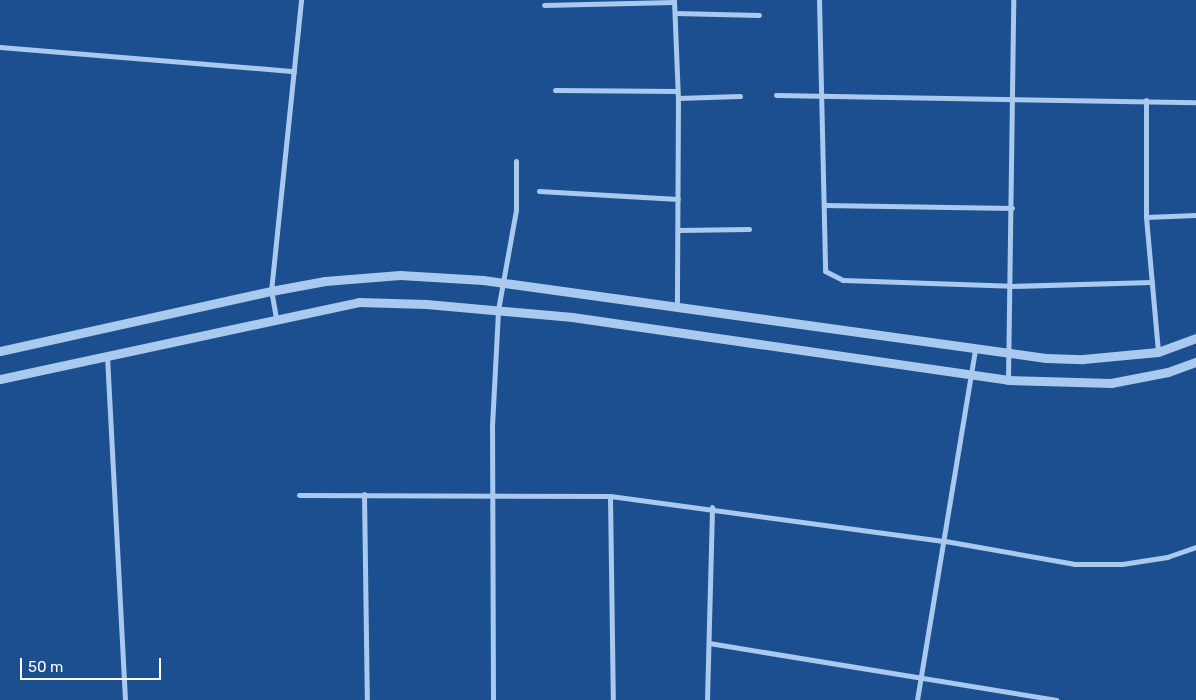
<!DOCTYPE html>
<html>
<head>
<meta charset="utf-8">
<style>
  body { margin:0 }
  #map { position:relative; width:1196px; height:700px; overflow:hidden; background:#1b4f8f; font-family:Rubik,sans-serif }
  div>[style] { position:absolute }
  .minor>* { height:5px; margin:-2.5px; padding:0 2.5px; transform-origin:2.5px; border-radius:2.5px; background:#a9c9ee }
  .tertiary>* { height:9px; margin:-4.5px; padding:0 4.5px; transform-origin:4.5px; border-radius:4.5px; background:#a9c9ee }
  span { translate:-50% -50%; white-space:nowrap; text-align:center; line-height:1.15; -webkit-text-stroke:5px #1b4f8f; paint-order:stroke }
  .scale { position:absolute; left:20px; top:658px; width:141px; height:22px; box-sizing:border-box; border:2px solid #fff; border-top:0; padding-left:6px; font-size:15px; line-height:18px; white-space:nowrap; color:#fff; -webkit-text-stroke:4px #1b4f8f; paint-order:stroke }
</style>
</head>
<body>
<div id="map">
  <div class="minor">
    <div style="left:674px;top:0;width:98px;rotate:87.7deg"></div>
    <div style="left:678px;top:98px;width:209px;rotate:90.3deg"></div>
    <div style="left:819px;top:0;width:271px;rotate:88.7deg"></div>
    <div style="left:825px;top:271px;width:20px;rotate:27deg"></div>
    <div style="left:843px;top:280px;width:168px;rotate:2deg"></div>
    <div style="left:1011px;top:286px;width:141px;rotate:-1.6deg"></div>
    <div style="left:544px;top:5px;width:130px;rotate:-1.3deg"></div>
    <div style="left:675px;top:13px;width:84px;rotate:1.4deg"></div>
    <div style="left:0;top:47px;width:295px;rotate:4.7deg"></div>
    <div style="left:555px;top:90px;width:122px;rotate:0.5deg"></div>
    <div style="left:776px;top:95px;width:420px;rotate:1deg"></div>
    <div style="left:678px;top:98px;width:62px;rotate:-1.8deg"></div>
    <div style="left:1146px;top:100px;width:117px;rotate:90deg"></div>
    <div style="left:1146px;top:217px;width:136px;rotate:84.9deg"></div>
    <div style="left:539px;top:191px;width:139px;rotate:3.3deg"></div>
    <div style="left:824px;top:205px;width:188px;rotate:0.9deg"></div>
    <div style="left:1146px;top:217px;width:50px;rotate:-2.3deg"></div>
    <div style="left:678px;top:230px;width:71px;rotate:-0.8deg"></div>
    <div style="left:276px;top:318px;width:27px;rotate:-100deg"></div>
    <div style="left:271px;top:291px;width:293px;rotate:-84.1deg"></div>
    <div style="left:107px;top:356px;width:344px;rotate:87deg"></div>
    <div style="left:1008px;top:380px;width:380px;rotate:-89.2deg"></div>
    <div style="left:364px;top:494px;width:206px;rotate:89.2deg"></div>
    <div style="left:299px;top:495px;width:311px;rotate:0.2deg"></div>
    <div style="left:610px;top:496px;width:338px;rotate:7.7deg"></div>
    <div style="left:945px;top:541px;width:132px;rotate:10deg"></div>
    <div style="left:1075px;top:564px;width:47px"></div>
    <div style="left:1122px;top:564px;width:46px;rotate:-8.8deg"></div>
    <div style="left:1167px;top:557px;width:31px;rotate:-19deg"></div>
    <div style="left:610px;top:496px;width:204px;rotate:89.2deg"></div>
    <div style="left:709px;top:643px;width:352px;rotate:9.3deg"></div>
    <div style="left:493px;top:700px;width:274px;rotate:-90.2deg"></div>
    <div style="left:492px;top:426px;width:116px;rotate:-87deg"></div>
    <div style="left:498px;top:310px;width:102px;rotate:-79.8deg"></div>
    <div style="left:516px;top:210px;width:49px;rotate:-90deg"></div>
    <div style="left:707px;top:700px;width:193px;rotate:-88.5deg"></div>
    <div style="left:917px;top:700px;width:357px;rotate:-80.6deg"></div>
  </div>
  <div class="tertiary">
    <div style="left:0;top:351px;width:278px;rotate:-12.5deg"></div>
    <div style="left:271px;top:291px;width:55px;rotate:-10.5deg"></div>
    <div style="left:325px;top:281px;width:75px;rotate:-4.6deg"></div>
    <div style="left:400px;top:275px;width:83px;rotate:3.4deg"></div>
    <div style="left:483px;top:280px;width:568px;rotate:7.89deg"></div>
    <div style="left:1046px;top:358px;width:37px;rotate:2deg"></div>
    <div style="left:1083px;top:359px;width:75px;rotate:-5.3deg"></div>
    <div style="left:1158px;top:352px;width:40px;rotate:-20.2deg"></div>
    <div style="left:0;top:379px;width:367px;rotate:-12.1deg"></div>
    <div style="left:359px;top:302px;width:67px;rotate:1.7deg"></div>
    <div style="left:426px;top:304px;width:147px;rotate:5.1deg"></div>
    <div style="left:572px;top:317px;width:441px;rotate:8.2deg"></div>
    <div style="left:1008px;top:380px;width:103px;rotate:1.7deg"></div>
    <div style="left:1111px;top:383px;width:58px;rotate:-10.9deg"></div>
    <div style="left:1168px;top:372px;width:30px;rotate:-20deg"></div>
  </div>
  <div class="scale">50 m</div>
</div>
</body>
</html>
